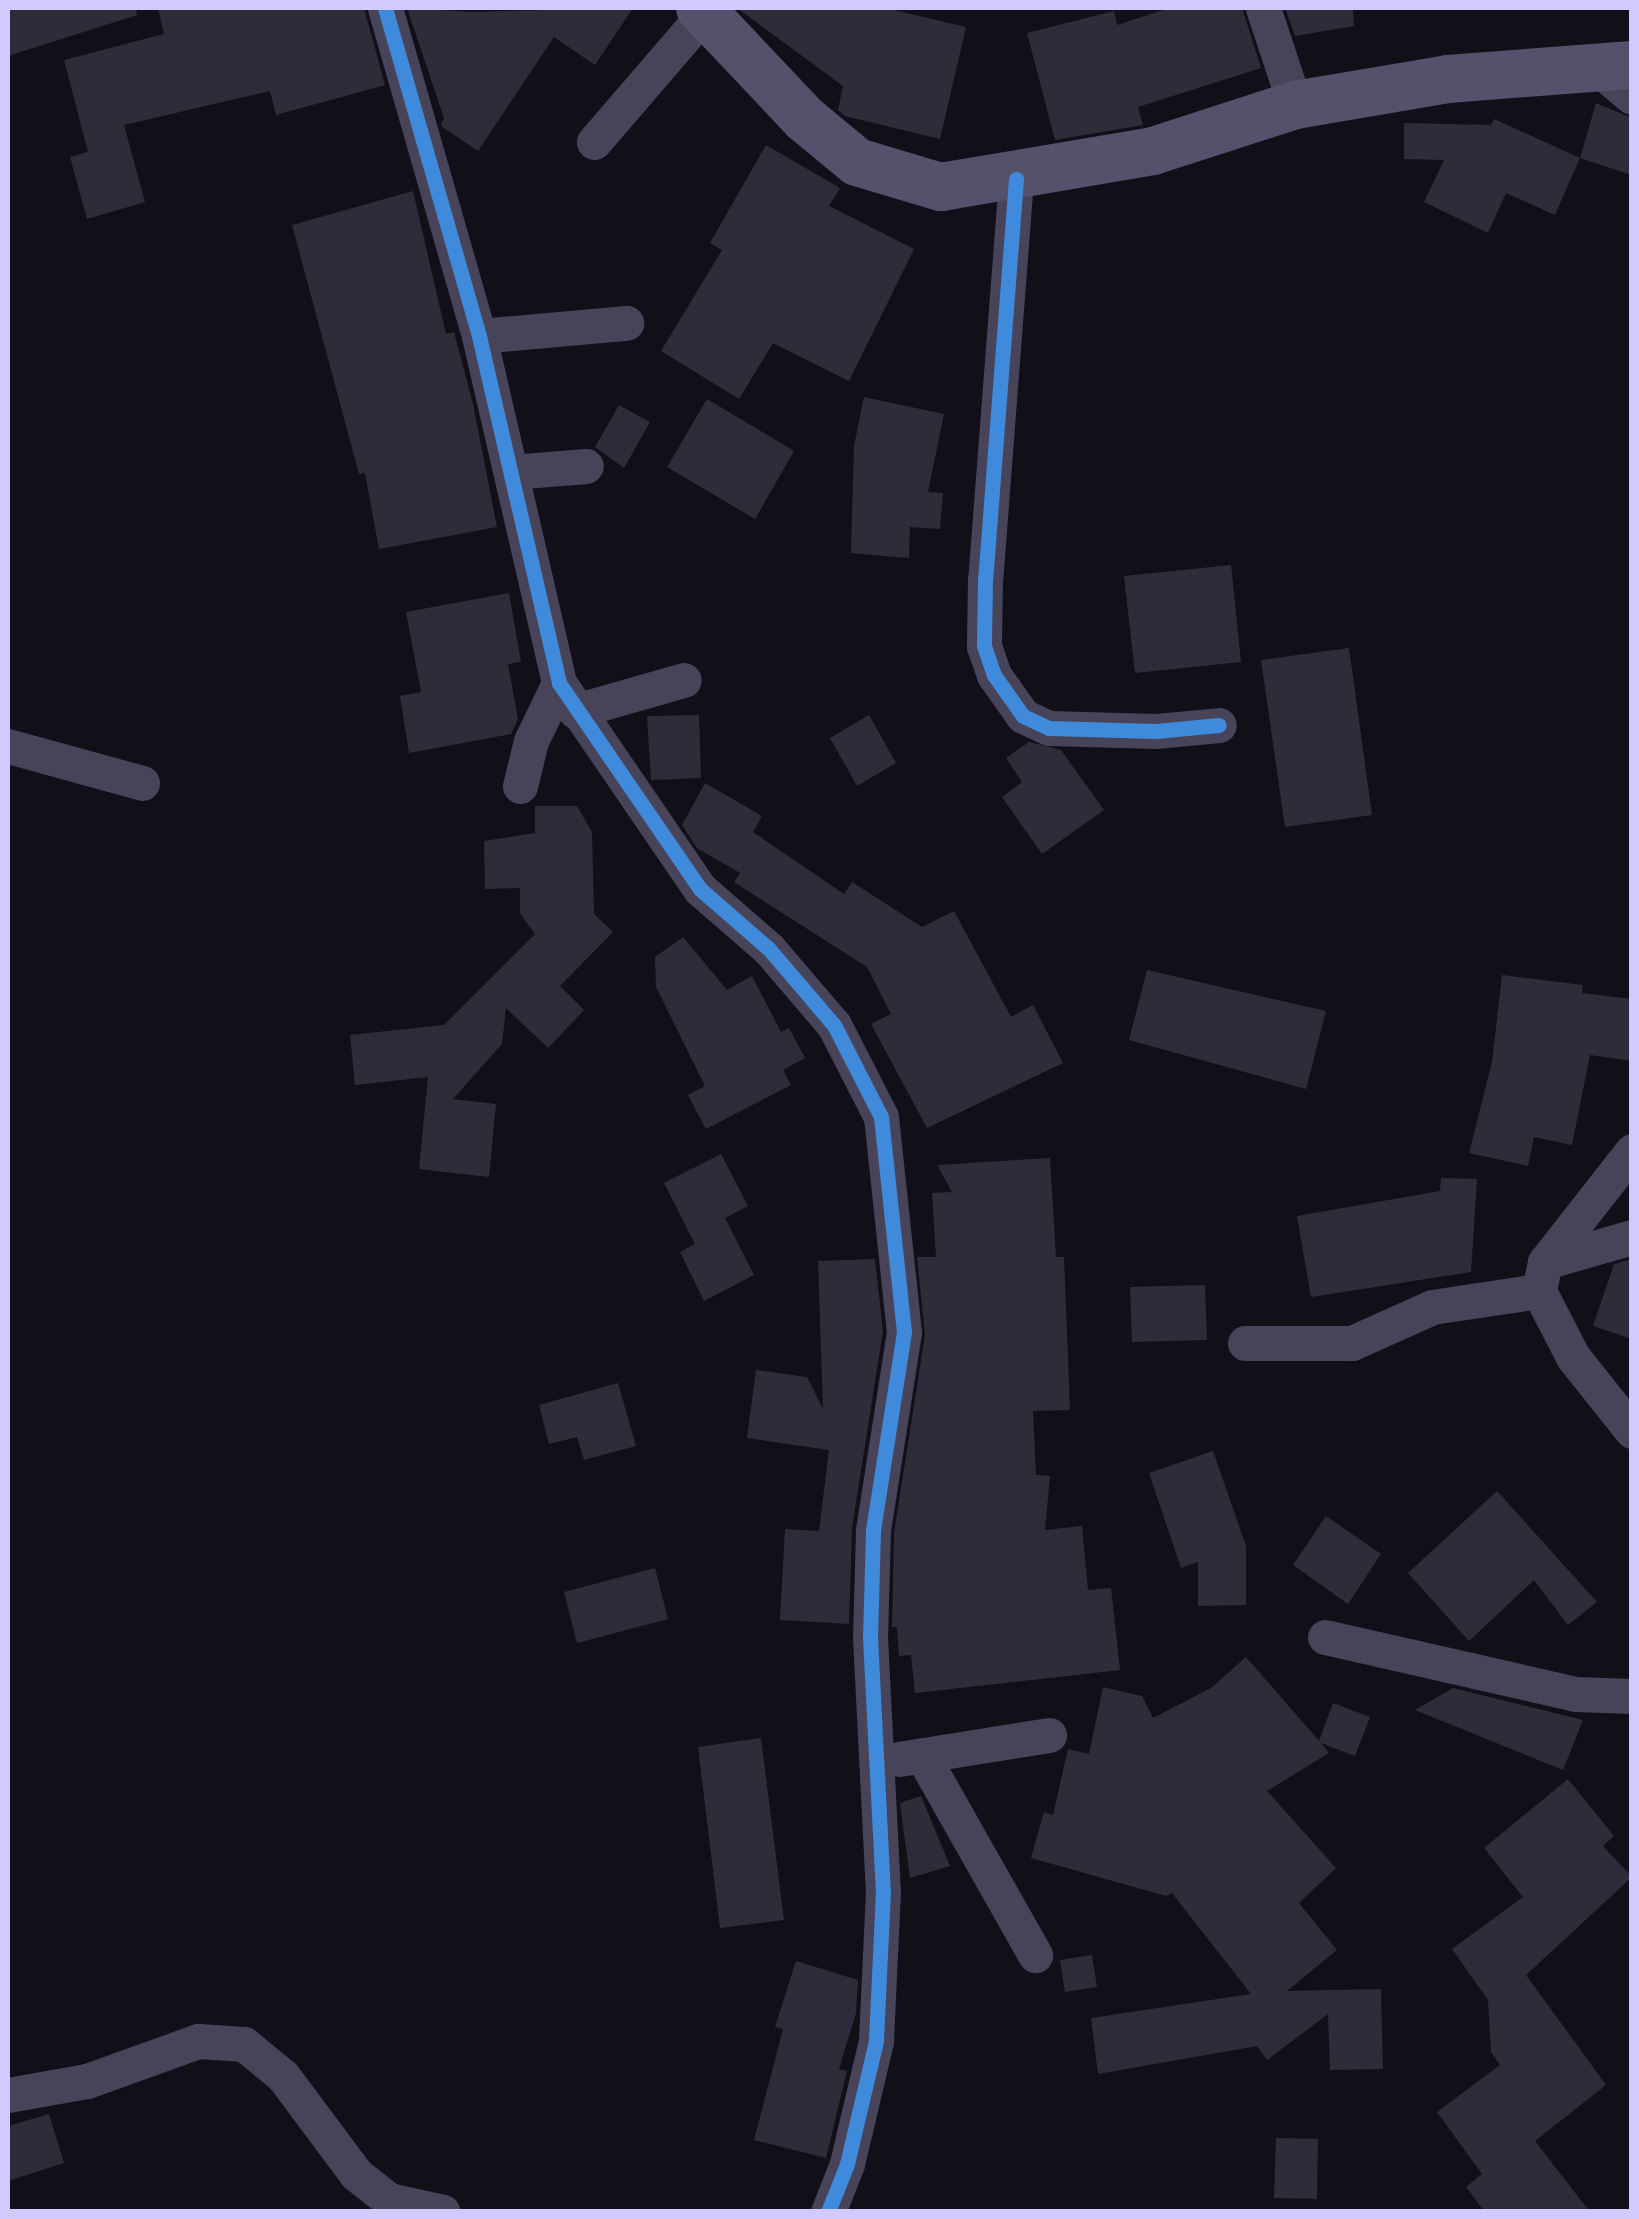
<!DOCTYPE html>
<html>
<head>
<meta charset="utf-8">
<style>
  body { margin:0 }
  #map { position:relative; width:1639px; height:2219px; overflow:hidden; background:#111018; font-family:"Varela Round",sans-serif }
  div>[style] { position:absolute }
  .building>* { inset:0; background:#2f2c3a }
  .minor>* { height:35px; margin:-17.5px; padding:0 17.5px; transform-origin:17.5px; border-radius:17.5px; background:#474459 }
  .secondary>* { height:48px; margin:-24px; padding:0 24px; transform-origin:24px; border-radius:24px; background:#53516c }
  .cycleway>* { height:15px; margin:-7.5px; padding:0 7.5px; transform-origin:7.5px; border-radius:7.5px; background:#408adc }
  span { translate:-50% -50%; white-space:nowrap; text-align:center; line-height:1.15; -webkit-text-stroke:10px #0f0c1b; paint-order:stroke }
  .frame { position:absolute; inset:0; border:10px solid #d2c9fc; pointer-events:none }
</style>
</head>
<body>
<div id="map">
  <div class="building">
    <div style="clip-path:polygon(8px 8px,136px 8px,137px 15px,8px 56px)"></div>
    <div style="clip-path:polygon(158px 8px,364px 8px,385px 85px,276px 115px,270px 91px,124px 125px,145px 202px,87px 219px,70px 157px,88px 152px,64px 60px,164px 34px)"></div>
    <div style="clip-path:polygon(407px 8px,472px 12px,633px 8px,595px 65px,554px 37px,478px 151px,441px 126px,444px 118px)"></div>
    <div style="clip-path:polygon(737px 8px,885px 8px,966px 27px,940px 139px,845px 116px,838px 110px,843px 86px)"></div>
    <div style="clip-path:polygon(1170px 8px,1242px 8px,1261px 68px,1138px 107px,1143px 125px,1055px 140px,1027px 33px,1114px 11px,1117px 25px)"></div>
    <div style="clip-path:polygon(1285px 8px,1353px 8px,1354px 26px,1295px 36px)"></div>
    <div style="clip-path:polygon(1596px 103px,1632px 118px,1632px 175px,1580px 158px)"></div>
    <div style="clip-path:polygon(1494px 119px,1580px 158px,1555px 215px,1506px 193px,1488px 233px,1424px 202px,1444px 160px,1404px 159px,1404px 123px,1491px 125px)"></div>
    <div style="clip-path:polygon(766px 145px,840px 188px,829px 206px,914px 249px,849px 381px,773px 343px,739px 399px,661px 351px,722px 250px,710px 243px)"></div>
    <div style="clip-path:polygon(413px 191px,446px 334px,454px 332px,473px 404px,497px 527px,379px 549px,365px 473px,359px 474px,292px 225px)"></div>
    <div style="clip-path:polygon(864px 397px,944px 414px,928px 492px,943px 493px,940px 529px,910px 527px,909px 558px,851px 553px,854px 446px)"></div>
    <div style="clip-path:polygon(707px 399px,794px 451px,755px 519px,667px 467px)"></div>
    <div style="clip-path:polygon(619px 405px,650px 422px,624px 468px,595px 447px)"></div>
    <div style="clip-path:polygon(1231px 565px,1241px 662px,1135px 673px,1124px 576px)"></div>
    <div style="clip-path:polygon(509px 593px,521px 662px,508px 664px,518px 719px,511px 734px,409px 753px,400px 696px,421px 692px,406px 612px)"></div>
    <div style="clip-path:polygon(1349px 648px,1372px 815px,1285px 827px,1261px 660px)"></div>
    <div style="clip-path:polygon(699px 715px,701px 778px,651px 780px,647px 716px)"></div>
    <div style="clip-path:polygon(869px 715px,896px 763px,857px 786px,830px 738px)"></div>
    <div style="clip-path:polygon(1029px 742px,1061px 750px,1104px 810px,1042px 854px,1002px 797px,1022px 782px,1006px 758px)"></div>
    <div style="clip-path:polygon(705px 783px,762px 816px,753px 832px,844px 894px,852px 882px,922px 927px,954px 911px,1011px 1017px,1033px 1005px,1063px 1063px,927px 1128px,871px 1024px,891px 1014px,867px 967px,734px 882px,740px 873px,697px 848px,682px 825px)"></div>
    <div style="clip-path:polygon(535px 806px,577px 806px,592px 832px,594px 914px,613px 932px,560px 986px,584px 1010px,548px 1048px,506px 1008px,502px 1044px,453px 1099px,496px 1104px,489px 1177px,419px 1169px,428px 1077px,355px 1085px,350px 1035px,444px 1025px,535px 934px,520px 913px,520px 888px,485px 889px,484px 841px,535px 833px)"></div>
    <div style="clip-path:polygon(683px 937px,727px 990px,752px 976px,781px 1032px,789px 1028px,805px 1058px,783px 1070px,791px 1085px,706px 1129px,688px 1095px,705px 1086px,656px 987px,655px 957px)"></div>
    <div style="clip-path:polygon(1147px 970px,1326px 1011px,1306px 1089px,1129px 1040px)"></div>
    <div style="clip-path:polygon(1502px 975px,1583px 985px,1582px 993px,1632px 999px,1632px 1061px,1590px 1055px,1572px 1145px,1534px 1137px,1528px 1166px,1469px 1153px,1492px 1062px)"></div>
    <div style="clip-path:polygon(721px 1154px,748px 1206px,725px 1218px,754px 1275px,704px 1301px,680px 1252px,695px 1244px,664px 1183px)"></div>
    <div style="clip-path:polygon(1050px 1158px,1056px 1257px,1064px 1257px,1070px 1410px,1033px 1411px,1036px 1475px,1050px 1476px,1045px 1530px,1082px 1526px,1088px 1590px,1111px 1588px,1120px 1670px,915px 1693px,911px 1655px,899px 1656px,897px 1627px,892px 1627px,894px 1533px,925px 1335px,917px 1257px,936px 1257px,932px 1193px,952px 1192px,937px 1165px)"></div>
    <div style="clip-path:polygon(1441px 1178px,1477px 1179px,1471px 1272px,1311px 1297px,1297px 1216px,1440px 1191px)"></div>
    <div style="clip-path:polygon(875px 1259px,883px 1331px,852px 1528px,849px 1624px,780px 1620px,785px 1529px,819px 1531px,829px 1450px,747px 1438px,756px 1370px,807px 1377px,823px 1409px,818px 1261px)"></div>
    <div style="clip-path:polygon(1632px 1259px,1632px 1339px,1593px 1326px,1614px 1264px)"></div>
    <div style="clip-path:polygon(1205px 1285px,1207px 1340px,1132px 1342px,1130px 1287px)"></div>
    <div style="clip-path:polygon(618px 1383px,636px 1446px,584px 1460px,577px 1437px,549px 1444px,539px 1405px)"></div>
    <div style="clip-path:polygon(1213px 1451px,1246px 1546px,1246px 1605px,1198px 1606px,1198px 1562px,1181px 1568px,1149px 1473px)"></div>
    <div style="clip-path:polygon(1497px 1491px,1597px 1602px,1568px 1625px,1534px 1580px,1469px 1641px,1408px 1573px)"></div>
    <div style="clip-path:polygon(1326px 1516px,1381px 1554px,1348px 1604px,1293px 1565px)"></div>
    <div style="clip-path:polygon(655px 1568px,668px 1619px,577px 1643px,564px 1592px)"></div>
    <div style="clip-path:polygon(1246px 1657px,1319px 1741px,1333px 1703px,1370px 1717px,1355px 1756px,1321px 1743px,1329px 1753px,1267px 1791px,1336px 1868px,1299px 1903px,1337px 1950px,1287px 1991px,1381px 1989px,1383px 2069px,1330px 2070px,1328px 2014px,1267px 2060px,1257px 2046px,1098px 2074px,1091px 2018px,1251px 1994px,1172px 1893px,1166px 1896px,1031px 1858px,1044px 1812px,1053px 1815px,1068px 1749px,1089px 1754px,1103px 1687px,1142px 1696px,1153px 1718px,1211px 1688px)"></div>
    <div style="clip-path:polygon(1453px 1688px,1583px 1720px,1563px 1770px,1415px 1710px)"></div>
    <div style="clip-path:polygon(761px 1738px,784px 1920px,720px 1928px,698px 1747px)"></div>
    <div style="clip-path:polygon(1568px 1779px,1614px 1836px,1603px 1846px,1632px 1877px,1526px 1975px,1606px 2085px,1535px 2141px,1590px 2212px,1485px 2212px,1466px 2187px,1482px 2174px,1437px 2112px,1500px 2065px,1491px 2052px,1488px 2000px,1452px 1949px,1523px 1897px,1484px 1848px)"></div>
    <div style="clip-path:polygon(921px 1796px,950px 1866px,910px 1878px,900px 1803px)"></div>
    <div style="clip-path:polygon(1092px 1955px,1097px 1987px,1065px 1992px,1060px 1960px)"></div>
    <div style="clip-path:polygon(796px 1961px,858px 1980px,856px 2013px,839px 2069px,847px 2071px,826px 2158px,754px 2140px,783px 2029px,775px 2027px)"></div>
    <div style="clip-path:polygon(49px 2114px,64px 2163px,8px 2181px,8px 2126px)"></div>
    <div style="clip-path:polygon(1276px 2138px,1318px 2139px,1317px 2199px,1274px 2198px)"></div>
  </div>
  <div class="minor">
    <div style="left:385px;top:8px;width:341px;rotate:74deg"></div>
    <div style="left:479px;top:336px;width:356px;rotate:77deg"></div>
    <div style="left:559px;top:683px;width:250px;rotate:55.6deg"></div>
    <div style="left:700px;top:889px;width:91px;rotate:41deg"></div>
    <div style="left:769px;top:949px;width:100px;rotate:49.5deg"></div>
    <div style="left:834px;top:1025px;width:103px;rotate:62.9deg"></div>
    <div style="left:881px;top:1117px;width:216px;rotate:83.9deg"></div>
    <div style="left:904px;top:1332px;width:201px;rotate:98.9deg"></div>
    <div style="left:873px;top:1531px;width:106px;rotate:91.6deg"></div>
    <div style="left:870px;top:1637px;width:254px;rotate:87.1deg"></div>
    <div style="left:883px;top:1891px;width:150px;rotate:92.7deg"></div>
    <div style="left:876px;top:2041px;width:126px;rotate:103.3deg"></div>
    <div style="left:847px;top:2164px;width:52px;rotate:111.6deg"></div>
    <div style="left:1263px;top:8px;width:102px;rotate:71.7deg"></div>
    <div style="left:1595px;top:66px;width:48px;rotate:40deg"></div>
    <div style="left:594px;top:142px;width:170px;rotate:-49.3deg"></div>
    <div style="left:1016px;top:179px;width:401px;rotate:94.4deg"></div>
    <div style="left:985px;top:579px;width:67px;rotate:90.9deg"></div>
    <div style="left:984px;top:646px;width:31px;rotate:71deg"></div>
    <div style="left:994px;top:675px;width:50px;rotate:54.7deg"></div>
    <div style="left:1023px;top:716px;width:29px;rotate:25deg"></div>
    <div style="left:1049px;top:728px;width:107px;rotate:1.6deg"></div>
    <div style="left:1156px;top:731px;width:63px;rotate:-5.4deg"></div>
    <div style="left:479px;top:336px;width:148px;rotate:-5.1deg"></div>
    <div style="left:511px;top:472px;width:75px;rotate:-4.6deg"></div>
    <div style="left:575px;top:711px;width:113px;rotate:-15.9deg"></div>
    <div style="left:8px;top:746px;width:139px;rotate:15.4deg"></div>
    <div style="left:520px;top:786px;width:46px;rotate:-76.3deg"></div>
    <div style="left:531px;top:741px;width:64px;rotate:-64.2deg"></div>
    <div style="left:1632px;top:1151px;width:141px;rotate:128.1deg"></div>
    <div style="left:1545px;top:1262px;width:30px;rotate:102deg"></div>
    <div style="left:1539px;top:1291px;width:74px;rotate:62.7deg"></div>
    <div style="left:1573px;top:1357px;width:95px;rotate:51.4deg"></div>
    <div style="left:1545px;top:1262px;width:91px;rotate:-16deg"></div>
    <div style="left:1245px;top:1343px;width:107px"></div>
    <div style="left:1352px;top:1343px;width:88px;rotate:-24.2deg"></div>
    <div style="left:1432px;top:1307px;width:108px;rotate:-8.5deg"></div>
    <div style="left:1325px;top:1637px;width:256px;rotate:12.8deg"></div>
    <div style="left:1575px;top:1694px;width:57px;rotate:2deg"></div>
    <div style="left:922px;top:1755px;width:230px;rotate:60.5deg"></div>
    <div style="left:899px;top:1759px;width:152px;rotate:-9.1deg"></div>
    <div style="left:8px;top:2095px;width:80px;rotate:-10deg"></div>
    <div style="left:87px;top:2081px;width:118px;rotate:-19.8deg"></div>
    <div style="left:198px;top:2041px;width:46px;rotate:3.7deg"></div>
    <div style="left:244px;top:2044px;width:50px;rotate:39.4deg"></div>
    <div style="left:283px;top:2076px;width:122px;rotate:53.3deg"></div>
    <div style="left:356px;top:2174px;width:42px;rotate:38.2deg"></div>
    <div style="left:389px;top:2200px;width:55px;rotate:12.5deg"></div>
  </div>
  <div class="secondary">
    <div style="left:700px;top:8px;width:153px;rotate:46.6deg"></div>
    <div style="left:805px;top:119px;width:67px;rotate:39.6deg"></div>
    <div style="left:857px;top:162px;width:88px;rotate:16.6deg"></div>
    <div style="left:941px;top:187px;width:215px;rotate:-9.6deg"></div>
    <div style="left:1153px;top:151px;width:149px;rotate:-17.9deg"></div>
    <div style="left:1295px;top:105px;width:155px;rotate:-9.6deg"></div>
    <div style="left:1448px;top:79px;width:185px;rotate:-4.4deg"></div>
  </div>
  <div class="cycleway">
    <div style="left:385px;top:8px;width:341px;rotate:74deg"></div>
    <div style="left:479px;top:336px;width:356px;rotate:77deg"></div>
    <div style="left:559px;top:683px;width:250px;rotate:55.6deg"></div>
    <div style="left:700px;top:889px;width:91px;rotate:41deg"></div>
    <div style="left:769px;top:949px;width:100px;rotate:49.5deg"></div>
    <div style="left:834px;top:1025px;width:103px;rotate:62.9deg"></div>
    <div style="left:881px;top:1117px;width:216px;rotate:83.9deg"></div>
    <div style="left:904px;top:1332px;width:201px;rotate:98.9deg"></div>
    <div style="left:873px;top:1531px;width:106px;rotate:91.6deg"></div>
    <div style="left:870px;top:1637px;width:254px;rotate:87.1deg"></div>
    <div style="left:883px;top:1891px;width:150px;rotate:92.7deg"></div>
    <div style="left:876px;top:2041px;width:126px;rotate:103.3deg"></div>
    <div style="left:847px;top:2164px;width:52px;rotate:111.6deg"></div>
    <div style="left:1016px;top:179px;width:401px;rotate:94.4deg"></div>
    <div style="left:985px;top:579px;width:67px;rotate:90.9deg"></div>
    <div style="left:984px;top:646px;width:31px;rotate:71deg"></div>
    <div style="left:994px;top:675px;width:50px;rotate:54.7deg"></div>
    <div style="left:1023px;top:716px;width:29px;rotate:25deg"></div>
    <div style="left:1049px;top:728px;width:107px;rotate:1.6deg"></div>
    <div style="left:1156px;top:731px;width:63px;rotate:-5.4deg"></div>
  </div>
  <div class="frame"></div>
</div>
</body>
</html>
